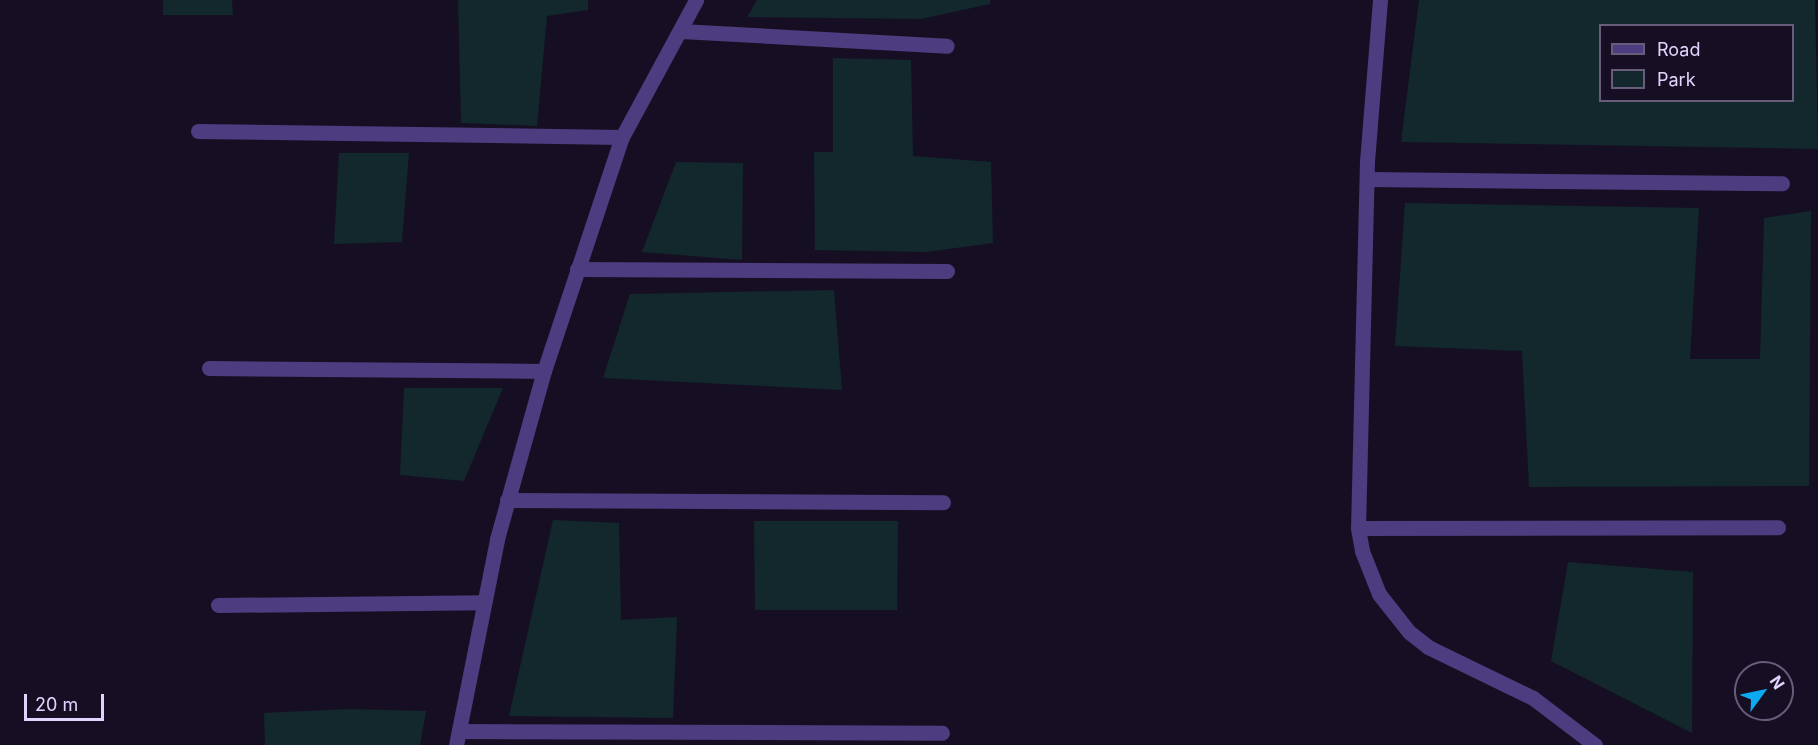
<!DOCTYPE html>
<html>
<head>
<meta charset="utf-8">
<style>
  body { margin:0 }
  #map { position:relative; width:1818px; height:745px; overflow:hidden; background:#160f23; font-family:Inter,sans-serif }
  div>[style] { position:absolute }
  .green>* { inset:0; background:#12282c }
  .street>* { height:15px; margin:-7.5px; padding:0 7.5px; transform-origin:7.5px; border-radius:7.5px; background:#4d3c7f }
  span { translate:-50% -50%; white-space:nowrap; text-align:center; line-height:1.15; -webkit-text-stroke:5px #160f23; paint-order:stroke }
  .legend { position:absolute; left:1599px; top:24px; width:195px; height:78px; box-sizing:border-box; background:#160f23; border:2px solid #675d7a; margin:0; padding:8px 10px; list-style:none; font-size:18px; color:#e0d3fd }
  .legend li { display:flex; align-items:center; gap:12px; height:30px }
  .legend b { width:30px; border:2px solid #675d7a }
  .north { position:absolute; left:1734px; top:661px; width:60px; height:60px; box-sizing:border-box; background:#160f23; border:2px solid #675d7a; border-radius:50%; rotate:57deg; font-size:16px; font-weight:700; line-height:24px; text-align:center; color:#e0d3fd }
  .north::after { content:''; display:block; margin:auto; width:21px; height:27px; background:#0caaf0; clip-path:polygon(50% 0,100% 100%,50% 72%,0 100%) }
  .scale { position:absolute; left:24px; top:694px; width:80px; height:27px; box-sizing:border-box; border:3px solid #e0d3fd; border-top:0; padding-left:8px; font-size:18px; line-height:21px; white-space:nowrap; color:#e0d3fd; -webkit-text-stroke:4px #160f23; paint-order:stroke }
</style>
</head>
<body>
<div id="map">
  <div class="green">
    <div style="clip-path:polygon(163px 0,232px 0,233px 15px,163px 15px)"></div>
    <div style="clip-path:polygon(458px 0,588px 0,588px 10px,547px 16px,537px 126px,461px 123px)"></div>
    <div style="clip-path:polygon(757px 0,990px 0,990px 4px,921px 19px,747px 17px)"></div>
    <div style="clip-path:polygon(evenodd,1419px 0,1815px 0,1818px 149px,1401px 142px,1419px 0,1600px 26px,1792px 26px,1792px 100px,1600px 100px,1600px 26px)"></div>
    <div style="clip-path:polygon(833px 58px,911px 60px,913px 156px,991px 162px,993px 243px,926px 252px,815px 250px,814px 152px,833px 152px)"></div>
    <div style="clip-path:polygon(339px 153px,409px 153px,402px 242px,334px 244px)"></div>
    <div style="clip-path:polygon(676px 162px,743px 163px,742px 260px,642px 252px)"></div>
    <div style="clip-path:polygon(1405px 203px,1699px 208px,1690px 359px,1760px 359px,1764px 218px,1811px 211px,1809px 486px,1529px 487px,1522px 351px,1395px 346px)"></div>
    <div style="clip-path:polygon(834px 290px,842px 390px,603px 378px,630px 294px)"></div>
    <div style="clip-path:polygon(404px 388px,503px 388px,464px 481px,400px 475px)"></div>
    <div style="clip-path:polygon(553px 520px,619px 523px,621px 620px,677px 617px,673px 718px,509px 716px)"></div>
    <div style="clip-path:polygon(754px 521px,898px 521px,897px 610px,755px 610px)"></div>
    <div style="clip-path:polygon(1568px 562px,1693px 572px,1692px 733px,1551px 661px)"></div>
    <div style="clip-path:polygon(350px 709px,426px 711px,420px 745px,265px 745px,264px 713px)"></div>
  </div>
  <div class="street">
    <div style="left:1380px;top:0;width:162px;rotate:94.6deg"></div>
    <div style="left:1367px;top:161px;width:367px;rotate:91.4deg"></div>
    <div style="left:1358px;top:528px;width:23px;rotate:80deg"></div>
    <div style="left:1362px;top:551px;width:46px;rotate:68.4deg"></div>
    <div style="left:1379px;top:594px;width:48px;rotate:51.7deg"></div>
    <div style="left:1409px;top:632px;width:24px;rotate:38deg"></div>
    <div style="left:1428px;top:647px;width:117px;rotate:25.9deg"></div>
    <div style="left:1533px;top:698px;width:78px;rotate:37.2deg"></div>
    <div style="left:681px;top:31px;width:266px;rotate:3.2deg"></div>
    <div style="left:198px;top:131px;width:424px;rotate:0.8deg"></div>
    <div style="left:1367px;top:179px;width:415px;rotate:0.6deg"></div>
    <div style="left:577px;top:269px;width:370px;rotate:0.3deg"></div>
    <div style="left:209px;top:368px;width:335px;rotate:0.5deg"></div>
    <div style="left:507px;top:500px;width:436px;rotate:0.3deg"></div>
    <div style="left:1358px;top:528px;width:420px;rotate:-0.1deg"></div>
    <div style="left:218px;top:605px;width:266px;rotate:-0.6deg"></div>
    <div style="left:459px;top:731px;width:483px;rotate:0.2deg"></div>
    <div style="left:456px;top:745px;width:210px;rotate:-78.7deg"></div>
    <div style="left:497px;top:539px;width:174px;rotate:-74.4deg"></div>
    <div style="left:544px;top:371px;width:247px;rotate:-71.6deg"></div>
    <div style="left:622px;top:137px;width:156px;rotate:-61.6deg"></div>
  </div>
  <ul class="legend">
  <li><b style="height:8px;background:#4d3c7f"></b>Road</li>
  <li><b style="height:16px;background:#12282c"></b>Park</li>
  </ul>
  <div class="north">N</div>
  <div class="scale">20 m</div>
</div>
</body>
</html>
